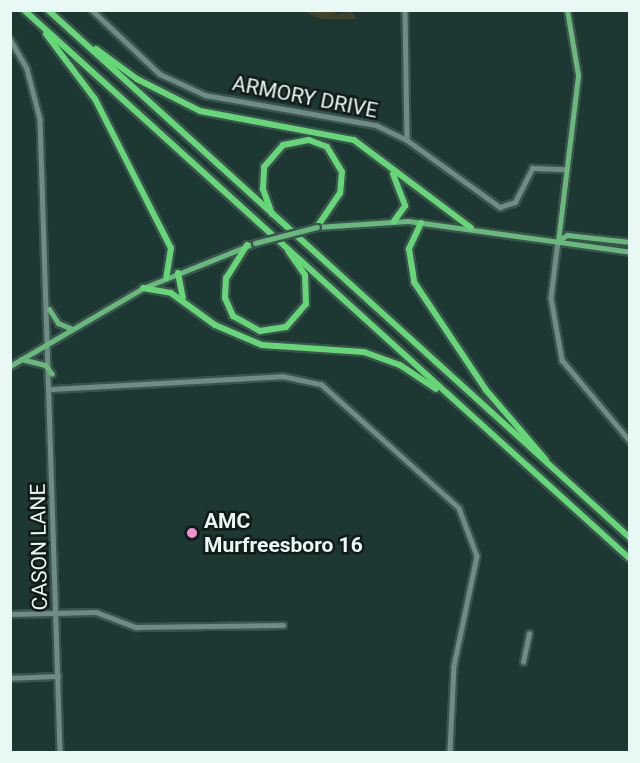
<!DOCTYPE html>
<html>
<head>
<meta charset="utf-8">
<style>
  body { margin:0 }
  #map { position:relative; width:640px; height:763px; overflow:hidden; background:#1d3732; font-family:Roboto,sans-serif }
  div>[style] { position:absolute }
  .green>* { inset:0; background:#3f422d }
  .roads { filter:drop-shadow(2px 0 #3b534e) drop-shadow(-2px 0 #3b534e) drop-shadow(0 2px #3b534e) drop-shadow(0 -2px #3b534e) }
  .minor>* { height:4.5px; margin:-2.25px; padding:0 2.25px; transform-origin:2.25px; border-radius:2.25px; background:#6e8b84 }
  .major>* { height:5px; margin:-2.5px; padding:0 2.5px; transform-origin:2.5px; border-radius:2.5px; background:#69b97c }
  .highway>* { height:6px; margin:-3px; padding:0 3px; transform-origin:3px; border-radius:3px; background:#65d777 }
  .bridges { filter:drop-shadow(2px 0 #3b534e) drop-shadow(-2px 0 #3b534e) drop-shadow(0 2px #3b534e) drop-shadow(0 -2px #3b534e) }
  .major-bridge>* { height:5px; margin:-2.5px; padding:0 2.5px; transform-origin:2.5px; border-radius:2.5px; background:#69b97c }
  .dots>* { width:16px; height:16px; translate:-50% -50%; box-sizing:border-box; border:3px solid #111c1a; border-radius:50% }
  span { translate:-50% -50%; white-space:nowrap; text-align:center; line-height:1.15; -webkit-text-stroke:5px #111c1a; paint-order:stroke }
  .street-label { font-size:21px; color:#e8f8f4 }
  .poi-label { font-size:21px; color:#e8f8f4; font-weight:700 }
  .left { translate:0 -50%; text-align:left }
  .frame { position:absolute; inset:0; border:12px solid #e8f8f4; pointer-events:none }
</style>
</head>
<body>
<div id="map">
  <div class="green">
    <div style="clip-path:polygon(303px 11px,337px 11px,335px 15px,351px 11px,357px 19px,321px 19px)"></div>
  </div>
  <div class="roads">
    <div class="minor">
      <div style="left:92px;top:10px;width:93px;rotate:43.3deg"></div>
      <div style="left:160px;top:74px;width:50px;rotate:25deg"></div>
      <div style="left:205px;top:95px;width:174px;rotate:10deg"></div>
      <div style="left:376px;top:125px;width:34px;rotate:26deg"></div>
      <div style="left:407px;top:140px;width:115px;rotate:35.8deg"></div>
      <div style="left:500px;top:207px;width:16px;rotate:-18deg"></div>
      <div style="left:515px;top:202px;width:38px;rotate:-63deg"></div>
      <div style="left:532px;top:168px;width:34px;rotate:2deg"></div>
      <div style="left:405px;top:10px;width:130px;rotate:89.1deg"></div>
      <div style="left:10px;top:39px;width:34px;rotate:60deg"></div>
      <div style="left:27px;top:69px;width:52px;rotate:75.4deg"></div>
      <div style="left:40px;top:119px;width:633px;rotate:88.19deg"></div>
      <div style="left:558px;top:241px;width:57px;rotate:97deg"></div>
      <div style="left:551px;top:298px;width:63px;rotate:79.9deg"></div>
      <div style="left:562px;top:360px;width:106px;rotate:50deg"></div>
      <div style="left:52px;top:389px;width:230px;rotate:-3.2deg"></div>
      <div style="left:282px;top:376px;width:40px;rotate:12deg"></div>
      <div style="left:321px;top:384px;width:186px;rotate:41.9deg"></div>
      <div style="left:459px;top:508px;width:51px;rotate:69.4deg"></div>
      <div style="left:477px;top:556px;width:112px;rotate:101.8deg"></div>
      <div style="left:454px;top:666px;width:86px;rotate:92.7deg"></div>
      <div style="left:10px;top:614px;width:86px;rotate:-1.3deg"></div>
      <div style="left:96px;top:612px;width:43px;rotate:20.6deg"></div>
      <div style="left:136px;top:627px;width:147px;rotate:-0.8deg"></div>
      <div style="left:523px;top:662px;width:29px;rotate:-78deg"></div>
      <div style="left:10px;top:678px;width:48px;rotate:-2.4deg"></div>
    </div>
    <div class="major">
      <div style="left:317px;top:227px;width:91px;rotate:-3.8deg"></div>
      <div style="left:408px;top:221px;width:224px;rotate:7.9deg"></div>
      <div style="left:558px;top:241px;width:167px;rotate:-83.1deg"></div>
      <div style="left:578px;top:75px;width:66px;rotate:-99.6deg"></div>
      <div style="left:558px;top:241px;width:11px;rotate:-34deg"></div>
      <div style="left:567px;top:235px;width:63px;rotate:6.3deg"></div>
      <div style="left:49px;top:309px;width:17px;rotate:57deg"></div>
      <div style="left:58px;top:323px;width:13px;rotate:23deg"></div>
      <div style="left:21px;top:359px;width:25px;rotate:14deg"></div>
      <div style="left:45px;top:365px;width:11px;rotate:52deg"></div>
      <div style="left:10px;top:366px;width:154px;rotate:-30.4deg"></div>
      <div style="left:143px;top:288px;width:121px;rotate:-21.9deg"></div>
    </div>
    <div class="highway">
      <div style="left:24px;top:10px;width:818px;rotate:42.17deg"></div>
      <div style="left:48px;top:10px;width:786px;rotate:42.21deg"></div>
      <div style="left:46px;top:34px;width:81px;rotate:53deg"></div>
      <div style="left:95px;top:99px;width:167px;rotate:63deg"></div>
      <div style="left:171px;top:248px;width:30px;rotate:99deg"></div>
      <div style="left:96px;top:49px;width:51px;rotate:36.2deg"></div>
      <div style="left:137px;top:79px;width:71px;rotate:26.9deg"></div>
      <div style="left:200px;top:111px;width:157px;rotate:10.7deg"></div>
      <div style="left:354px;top:140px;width:146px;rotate:36.9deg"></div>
      <div style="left:393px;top:174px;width:34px;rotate:69deg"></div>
      <div style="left:405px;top:206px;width:19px;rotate:126deg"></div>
      <div style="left:272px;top:214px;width:27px;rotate:-110deg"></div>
      <div style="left:263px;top:189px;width:22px;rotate:-87deg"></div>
      <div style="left:264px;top:167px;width:29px;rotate:-49deg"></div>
      <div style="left:283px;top:145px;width:26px;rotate:-11deg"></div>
      <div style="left:309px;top:140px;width:19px;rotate:21deg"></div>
      <div style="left:327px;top:147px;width:29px;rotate:59deg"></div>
      <div style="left:342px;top:172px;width:21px;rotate:95deg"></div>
      <div style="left:340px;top:193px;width:41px;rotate:124.1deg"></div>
      <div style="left:421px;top:223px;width:29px;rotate:115deg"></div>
      <div style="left:409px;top:249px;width:33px;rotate:81deg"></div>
      <div style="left:414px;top:282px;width:130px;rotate:56.3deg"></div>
      <div style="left:486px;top:390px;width:92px;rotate:49.4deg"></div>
      <div style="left:247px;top:245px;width:39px;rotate:122deg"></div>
      <div style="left:226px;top:278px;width:20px;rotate:93deg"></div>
      <div style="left:225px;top:298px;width:20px;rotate:66deg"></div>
      <div style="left:233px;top:316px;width:31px;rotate:29deg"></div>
      <div style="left:260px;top:331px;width:26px;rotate:-9deg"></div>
      <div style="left:286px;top:327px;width:30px;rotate:-49deg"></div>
      <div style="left:306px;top:304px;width:29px;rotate:-92deg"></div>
      <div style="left:305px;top:275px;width:29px;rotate:-125deg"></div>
      <div style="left:178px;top:273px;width:25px;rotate:79deg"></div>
      <div style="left:143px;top:288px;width:28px;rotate:10deg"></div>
      <div style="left:171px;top:293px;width:54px;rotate:36deg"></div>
      <div style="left:215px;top:325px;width:51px;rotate:23.1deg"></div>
      <div style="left:262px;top:345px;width:102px;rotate:3.9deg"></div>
      <div style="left:364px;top:352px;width:38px;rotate:20deg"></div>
      <div style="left:400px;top:365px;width:43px;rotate:33.7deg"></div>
    </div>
  </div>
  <div class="bridges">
    <div class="major-bridge">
      <div style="left:255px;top:243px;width:64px;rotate:-14.5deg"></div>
    </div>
  </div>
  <div class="dots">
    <div style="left:192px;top:533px;background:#f491d3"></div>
  </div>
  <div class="street-label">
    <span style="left:305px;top:97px;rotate:11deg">ARMORY DRIVE</span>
    <span style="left:39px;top:547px;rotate:-91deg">CASON LANE</span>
  </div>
  <div class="poi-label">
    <span class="left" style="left:204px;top:533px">AMC<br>Murfreesboro 16</span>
  </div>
  <div class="frame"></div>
</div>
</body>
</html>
